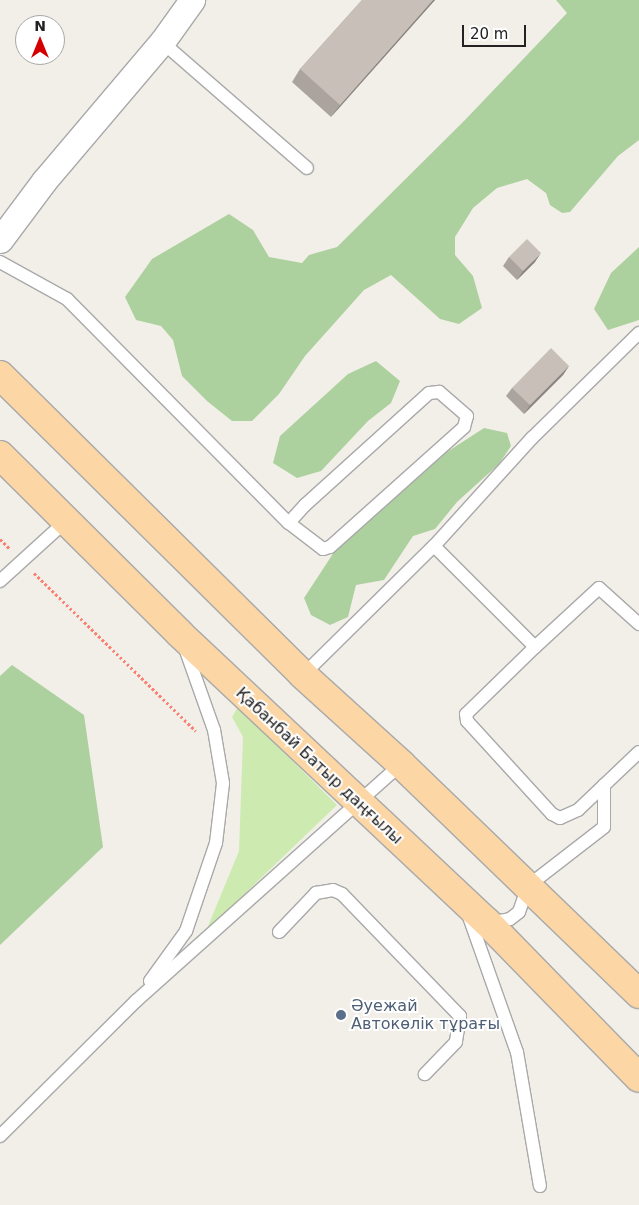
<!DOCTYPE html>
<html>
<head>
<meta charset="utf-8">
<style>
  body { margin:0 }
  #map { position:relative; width:639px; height:1205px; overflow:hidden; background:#f2efe9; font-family:"DejaVu Sans",sans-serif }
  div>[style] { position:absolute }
  .grass>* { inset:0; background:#cdebb0 }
  .forest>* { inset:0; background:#add19e }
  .path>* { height:3px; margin-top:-1.5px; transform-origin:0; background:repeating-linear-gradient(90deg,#fa8072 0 2.5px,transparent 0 5px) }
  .roads { filter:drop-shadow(1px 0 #a9a9a9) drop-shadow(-1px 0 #a9a9a9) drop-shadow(0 1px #a9a9a9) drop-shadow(0 -1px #a9a9a9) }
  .service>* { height:12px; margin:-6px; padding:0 6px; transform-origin:6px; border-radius:6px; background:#fff }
  .minor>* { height:25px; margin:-12.5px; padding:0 12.5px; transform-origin:12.5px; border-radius:12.5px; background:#fff }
  .primary>* { height:28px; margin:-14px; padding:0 14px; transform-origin:14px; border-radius:14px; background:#fcd6a4 }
  .wall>* { inset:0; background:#aba49e }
  .shaded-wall>* { inset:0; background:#8b8681 }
  .building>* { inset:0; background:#c7bfb8 }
  .dots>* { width:14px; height:14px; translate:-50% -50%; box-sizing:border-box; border:2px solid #fff; border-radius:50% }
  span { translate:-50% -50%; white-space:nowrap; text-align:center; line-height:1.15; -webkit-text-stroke:4px #fff; paint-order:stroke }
  .street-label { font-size:16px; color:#222 }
  .service-label { font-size:16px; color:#4e5e75 }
  .left { translate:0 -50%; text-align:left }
  .north { position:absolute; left:15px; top:15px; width:50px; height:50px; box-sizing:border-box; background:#fff; border:1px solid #a7a7a7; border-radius:50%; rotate:0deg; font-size:14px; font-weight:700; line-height:20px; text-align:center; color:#222 }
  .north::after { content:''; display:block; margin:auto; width:18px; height:22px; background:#d40000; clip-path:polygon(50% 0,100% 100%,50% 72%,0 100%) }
  .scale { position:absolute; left:462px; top:25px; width:64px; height:22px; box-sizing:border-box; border:2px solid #222; border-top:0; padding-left:6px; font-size:15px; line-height:18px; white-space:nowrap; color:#222; -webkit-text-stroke:4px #fff; paint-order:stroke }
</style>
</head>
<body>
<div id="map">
  <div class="grass">
    <div style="clip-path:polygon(238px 707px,337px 805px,206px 931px,239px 851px,243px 737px,232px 717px)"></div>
  </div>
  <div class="forest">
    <div style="clip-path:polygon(556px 0,639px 0,639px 140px,618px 156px,570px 212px,562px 213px,550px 205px,546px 193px,527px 179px,497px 188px,473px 208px,455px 237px,455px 255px,473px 276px,482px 308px,459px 324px,440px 319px,391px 275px,364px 290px,305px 356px,279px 394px,252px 421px,232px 421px,207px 401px,182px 376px,173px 340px,161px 326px,136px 320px,125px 297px,152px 259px,229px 214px,253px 230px,269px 257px,302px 263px,309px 255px,337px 247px,465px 120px,567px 13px)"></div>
    <div style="clip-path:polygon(639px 247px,639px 320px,608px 330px,594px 309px,611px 273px)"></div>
    <div style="clip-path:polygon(376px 361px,400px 381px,391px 403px,368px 421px,321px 471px,297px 478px,273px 463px,280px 436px,348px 374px)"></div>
    <div style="clip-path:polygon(484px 428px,507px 433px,511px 446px,499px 464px,457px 502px,435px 529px,413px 536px,384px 580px,356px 585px,348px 617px,330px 625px,311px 615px,304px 598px,338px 546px,433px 461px)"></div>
    <div style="clip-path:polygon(12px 665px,84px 715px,103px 847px,0 945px,0 676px)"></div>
  </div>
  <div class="path">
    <div style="left:0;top:539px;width:14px;rotate:45deg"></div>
    <div style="left:34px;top:573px;width:226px;rotate:44.3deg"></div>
  </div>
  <div class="roads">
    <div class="service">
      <div style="left:162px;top:42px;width:192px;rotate:41deg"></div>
      <div style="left:0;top:262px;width:77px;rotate:28.9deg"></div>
      <div style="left:67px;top:299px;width:315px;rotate:45.3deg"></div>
      <div style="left:289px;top:523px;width:43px;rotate:37.4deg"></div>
      <div style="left:323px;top:549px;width:7px;rotate:-16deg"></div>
      <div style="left:330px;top:547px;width:180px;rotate:-41.8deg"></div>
      <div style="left:464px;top:427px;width:11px;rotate:-75deg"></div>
      <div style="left:467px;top:416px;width:37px;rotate:-139deg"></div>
      <div style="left:439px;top:392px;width:10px;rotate:174deg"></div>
      <div style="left:429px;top:393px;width:167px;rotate:137.9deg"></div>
      <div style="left:305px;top:505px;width:24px;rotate:132deg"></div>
      <div style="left:434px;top:546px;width:143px;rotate:45deg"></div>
      <div style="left:535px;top:647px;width:96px;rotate:135.8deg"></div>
      <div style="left:466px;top:714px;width:7px;rotate:82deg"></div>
      <div style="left:467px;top:721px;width:126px;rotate:47.6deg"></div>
      <div style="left:552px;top:814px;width:9px;rotate:27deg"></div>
      <div style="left:560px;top:818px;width:20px;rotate:-24deg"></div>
      <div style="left:578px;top:810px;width:84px;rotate:-43.6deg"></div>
      <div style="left:0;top:581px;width:91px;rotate:-42.3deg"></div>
      <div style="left:535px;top:647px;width:87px;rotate:-42.7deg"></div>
      <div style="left:599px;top:588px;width:54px;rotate:42deg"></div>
      <div style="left:303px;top:675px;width:184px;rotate:-44.6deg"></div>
      <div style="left:434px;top:546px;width:146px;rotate:-47.8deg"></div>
      <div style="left:532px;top:438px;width:150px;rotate:-44.5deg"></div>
      <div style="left:468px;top:914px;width:146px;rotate:70.5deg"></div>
      <div style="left:517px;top:1052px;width:136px;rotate:80.3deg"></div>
      <div style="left:488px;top:923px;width:22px;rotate:-10deg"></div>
      <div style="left:510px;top:919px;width:11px;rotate:-38deg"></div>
      <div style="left:519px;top:912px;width:28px;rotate:-71deg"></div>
      <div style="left:528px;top:886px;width:96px;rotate:-37.8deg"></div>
      <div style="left:604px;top:827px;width:42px;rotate:-90deg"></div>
      <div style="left:279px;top:932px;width:54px;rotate:-46.5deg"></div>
      <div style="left:316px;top:893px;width:17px;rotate:-10deg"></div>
      <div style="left:333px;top:890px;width:10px;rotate:24deg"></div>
      <div style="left:342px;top:894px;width:170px;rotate:46deg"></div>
      <div style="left:460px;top:1016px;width:26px;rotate:99deg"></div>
      <div style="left:456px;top:1042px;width:45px;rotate:134.1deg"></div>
      <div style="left:150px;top:981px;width:62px;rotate:-54.2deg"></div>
      <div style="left:186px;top:931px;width:93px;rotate:-71.2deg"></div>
      <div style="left:216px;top:843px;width:60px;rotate:-83.3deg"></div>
      <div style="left:223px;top:783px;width:54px;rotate:-99.6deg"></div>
      <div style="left:214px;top:730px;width:87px;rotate:-109.5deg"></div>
      <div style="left:0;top:1136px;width:192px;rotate:-44.8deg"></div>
      <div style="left:136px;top:1001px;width:356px;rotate:-41.8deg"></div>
    </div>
    <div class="minor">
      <div style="left:0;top:240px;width:74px;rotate:-53.3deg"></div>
      <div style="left:44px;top:181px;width:182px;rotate:-49.7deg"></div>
      <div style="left:162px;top:42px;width:52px;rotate:-54.5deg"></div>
    </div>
    <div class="primary">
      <div style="left:0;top:375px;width:426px;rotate:44.7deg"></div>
      <div style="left:303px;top:675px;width:132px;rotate:42.2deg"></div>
      <div style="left:401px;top:764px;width:331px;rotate:44deg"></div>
      <div style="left:0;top:455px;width:254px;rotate:44.8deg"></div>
      <div style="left:180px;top:634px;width:422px;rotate:43.2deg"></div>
      <div style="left:488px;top:923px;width:216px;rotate:45.7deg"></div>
    </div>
  </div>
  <div class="wall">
    <div style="clip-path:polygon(362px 0,435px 0,331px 117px,292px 82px,300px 69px)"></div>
    <div style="clip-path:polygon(509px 257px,535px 262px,517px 280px,503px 266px)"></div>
    <div style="clip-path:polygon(569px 366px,563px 375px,524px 414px,506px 396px,512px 388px)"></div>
  </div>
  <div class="shaded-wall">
    <div style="clip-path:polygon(433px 0,435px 0,331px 117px,340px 105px)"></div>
    <div style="clip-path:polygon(541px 253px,535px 262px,517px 280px,523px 271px)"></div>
    <div style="clip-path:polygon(569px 366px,563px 375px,524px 414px,530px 405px)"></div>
  </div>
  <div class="building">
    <div style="clip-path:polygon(362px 0,433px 0,340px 105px,300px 69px)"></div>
    <div style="clip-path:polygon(527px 239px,541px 253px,523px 271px,509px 257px)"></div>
    <div style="clip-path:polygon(551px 348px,569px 366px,530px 405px,512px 388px)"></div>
  </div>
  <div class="dots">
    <div style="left:341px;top:1015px;background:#5c6f8a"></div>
  </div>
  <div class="street-label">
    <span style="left:319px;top:766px;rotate:43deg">Қабанбай Батыр даңғылы</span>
  </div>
  <div class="service-label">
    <span class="left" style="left:351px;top:1015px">Әуежай<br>Автокөлік тұрағы</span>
  </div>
  <div class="north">N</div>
  <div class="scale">20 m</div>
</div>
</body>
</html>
